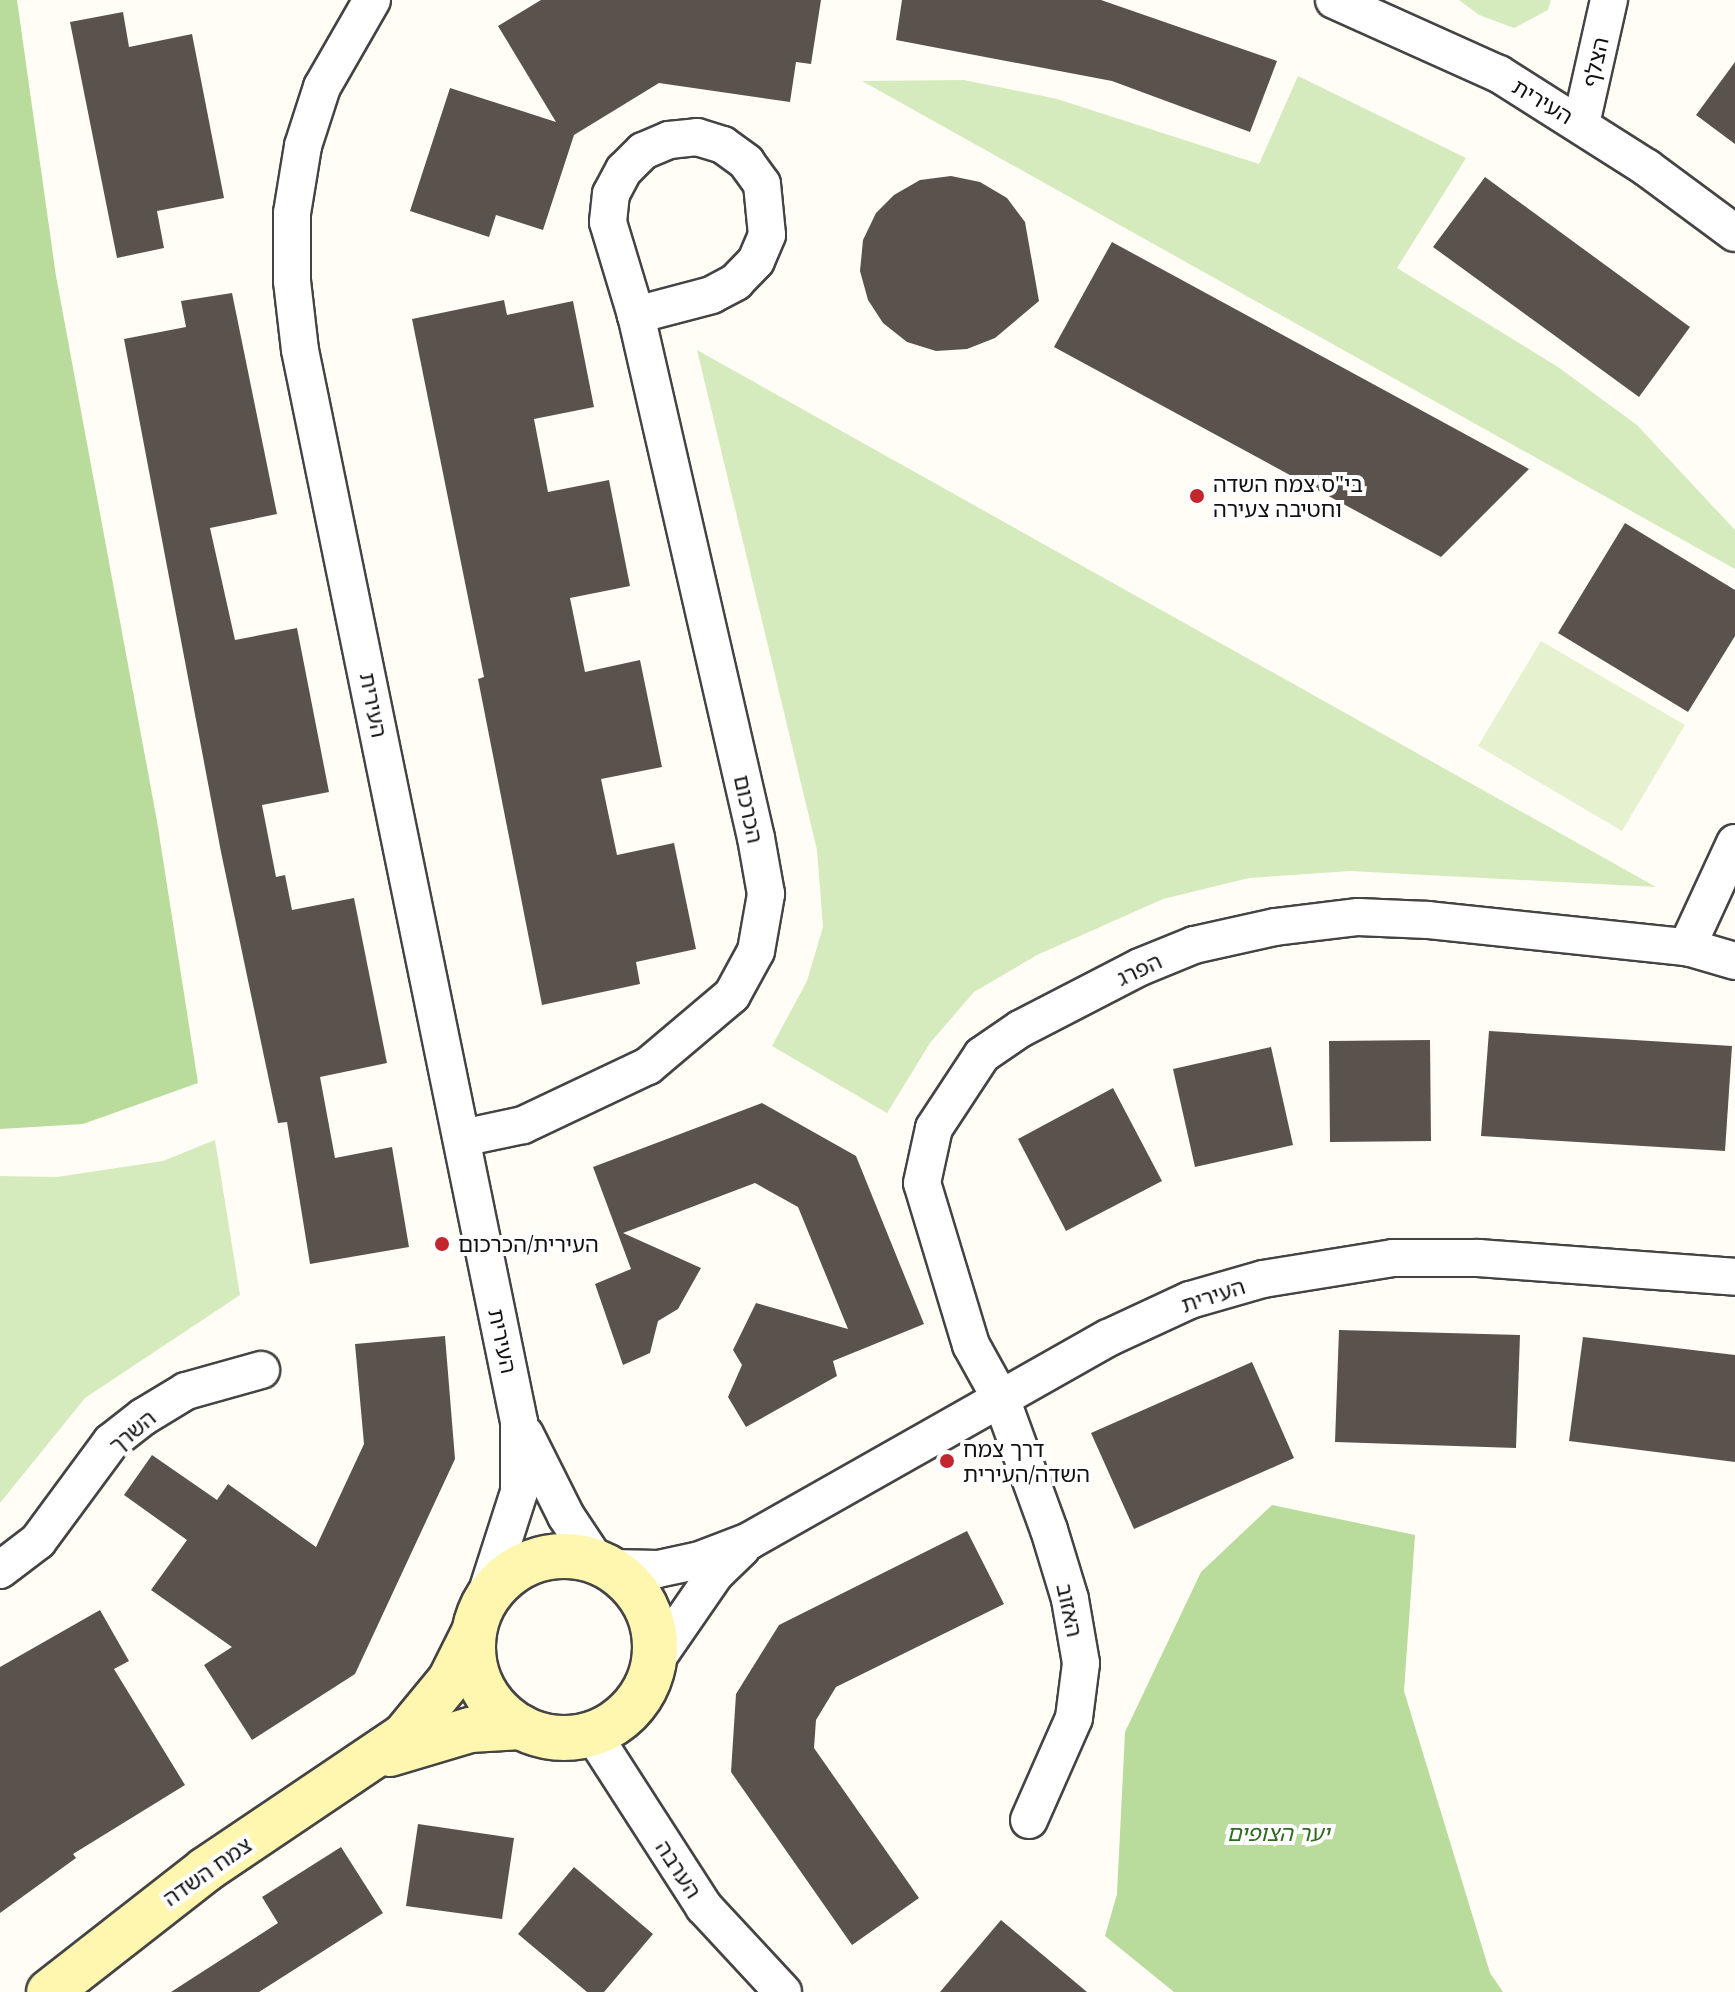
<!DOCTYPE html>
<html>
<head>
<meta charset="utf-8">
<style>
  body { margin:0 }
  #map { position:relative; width:1735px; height:1992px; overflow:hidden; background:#fffdf5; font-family:"Noto Serif","Noto Sans Hebrew",serif }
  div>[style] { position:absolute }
  .green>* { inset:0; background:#d5ebbd }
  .forest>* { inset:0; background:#b9dc9c }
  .pitch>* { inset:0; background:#e6f2cf }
  .building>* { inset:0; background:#5a524d }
  .roads { filter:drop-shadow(2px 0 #444) drop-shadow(-2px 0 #444) drop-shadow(0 2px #444) drop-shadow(0 -2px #444) }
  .street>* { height:36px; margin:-18px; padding:0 18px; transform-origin:18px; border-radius:18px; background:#fff }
  .secondary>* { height:44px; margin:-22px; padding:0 22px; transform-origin:22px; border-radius:22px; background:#fff6b0 }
  .secondary>.ring { margin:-22px; padding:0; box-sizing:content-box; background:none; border:44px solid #fff6b0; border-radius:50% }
  .dots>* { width:22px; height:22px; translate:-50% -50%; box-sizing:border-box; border:4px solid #fff; border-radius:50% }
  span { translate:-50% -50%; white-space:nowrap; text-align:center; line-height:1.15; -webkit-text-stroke:8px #fff; paint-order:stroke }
  .street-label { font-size:22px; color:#111 }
  .poi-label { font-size:22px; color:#111 }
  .left { translate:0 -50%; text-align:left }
  .park-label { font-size:22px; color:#2f6b1f; font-style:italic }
</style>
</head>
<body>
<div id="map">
  <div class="green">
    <div style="clip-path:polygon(1459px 0,1551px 0,1548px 10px,1514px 28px,1479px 15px)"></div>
    <div style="clip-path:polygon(1298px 76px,1466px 158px,1397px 268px,1558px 367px,1637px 425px,1735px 530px,1735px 569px,862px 81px,964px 80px,1057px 99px,1259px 164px)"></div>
    <div style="clip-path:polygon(697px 350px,1656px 887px,1350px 871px,1249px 878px,1163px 899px,1037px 955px,974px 992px,930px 1043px,887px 1113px,772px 1046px,807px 981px,823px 927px,817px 850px)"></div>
    <div style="clip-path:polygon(215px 1140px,240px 1295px,85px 1398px,0 1503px,0 1176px,57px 1177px,163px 1161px)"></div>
  </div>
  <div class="forest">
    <div style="clip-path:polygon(0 0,17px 0,56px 276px,157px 821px,198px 1083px,83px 1124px,0 1129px)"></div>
    <div style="clip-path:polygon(1272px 1505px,1415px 1535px,1404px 1691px,1490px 1973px,1503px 1992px,1174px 1992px,1105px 1936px,1117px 1894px,1125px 1732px,1201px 1572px)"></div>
  </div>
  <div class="pitch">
    <div style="clip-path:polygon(1541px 641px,1685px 725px,1622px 831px,1478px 746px)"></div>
  </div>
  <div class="building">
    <div style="clip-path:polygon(541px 0,821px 0,811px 64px,796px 62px,790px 102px,659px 83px,574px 135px,543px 230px,496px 215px,489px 237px,410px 211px,450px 88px,556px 122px,498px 26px)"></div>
    <div style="clip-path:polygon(902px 0,1101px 0,1277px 61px,1250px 132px,1112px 81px,896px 40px)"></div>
    <div style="clip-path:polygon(123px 12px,129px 47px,192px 34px,224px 198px,157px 211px,164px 248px,117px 258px,70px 22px)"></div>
    <div style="clip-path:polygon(1735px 62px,1735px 144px,1696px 115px)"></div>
    <div style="clip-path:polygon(951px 176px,980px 182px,1007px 198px,1025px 222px,1039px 301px,995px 338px,967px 349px,936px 351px,907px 342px,883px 323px,868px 300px,860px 271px,863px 240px,876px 213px,894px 195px,920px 180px)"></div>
    <div style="clip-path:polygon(1485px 177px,1690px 327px,1639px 397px,1433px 247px)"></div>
    <div style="clip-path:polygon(1112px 242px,1529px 469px,1441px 557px,1054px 347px)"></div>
    <div style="clip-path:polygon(232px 293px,277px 514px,210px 528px,235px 640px,297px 628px,329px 792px,262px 805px,276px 877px,285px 875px,292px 910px,354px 898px,387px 1063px,320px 1077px,335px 1158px,392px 1147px,409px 1247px,310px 1264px,287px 1122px,278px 1123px,221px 852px,124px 339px,186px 327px,181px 301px)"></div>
    <div style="clip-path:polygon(504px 300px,507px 315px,573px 301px,594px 407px,534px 419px,548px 492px,609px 480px,630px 586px,570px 598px,585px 672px,640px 660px,662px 767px,601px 779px,617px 855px,674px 843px,696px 949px,636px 962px,640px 984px,542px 1005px,478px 679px,484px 677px,412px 319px)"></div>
    <div style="clip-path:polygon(1625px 523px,1735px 590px,1735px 636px,1688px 712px,1558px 633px)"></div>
    <div style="clip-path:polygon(1489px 1031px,1732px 1046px,1725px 1151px,1481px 1136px)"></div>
    <div style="clip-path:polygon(1430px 1040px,1431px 1141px,1330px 1142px,1329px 1041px)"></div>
    <div style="clip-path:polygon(1271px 1047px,1293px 1145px,1195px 1167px,1173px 1069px)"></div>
    <div style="clip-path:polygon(1113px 1088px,1162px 1181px,1066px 1231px,1018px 1139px)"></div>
    <div style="clip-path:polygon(762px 1103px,856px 1156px,924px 1324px,833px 1361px,837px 1376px,746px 1427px,728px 1397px,742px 1365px,733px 1350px,756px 1303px,848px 1329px,798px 1207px,755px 1183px,623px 1233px,701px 1268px,678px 1309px,658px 1321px,650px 1353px,623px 1365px,595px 1284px,631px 1269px,593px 1167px)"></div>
    <div style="clip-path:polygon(1339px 1330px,1520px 1335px,1516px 1448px,1335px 1442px)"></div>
    <div style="clip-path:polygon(445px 1336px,455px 1459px,355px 1674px,252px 1740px,204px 1665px,232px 1647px,151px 1590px,187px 1540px,124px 1495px,152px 1455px,217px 1500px,228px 1484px,316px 1547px,364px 1444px,355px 1344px)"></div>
    <div style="clip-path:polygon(1583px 1337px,1735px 1355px,1735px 1462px,1569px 1441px)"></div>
    <div style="clip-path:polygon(1252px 1362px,1294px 1458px,1134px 1529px,1091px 1433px)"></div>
    <div style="clip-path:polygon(967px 1531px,1004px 1604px,836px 1687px,816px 1720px,814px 1748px,919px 1898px,852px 1945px,731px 1772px,736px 1694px,779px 1625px)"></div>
    <div style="clip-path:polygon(100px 1610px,129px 1661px,114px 1669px,185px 1785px,73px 1854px,76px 1858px,0 1913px,0 1667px)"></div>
    <div style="clip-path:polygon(418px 1824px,514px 1838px,502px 1919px,406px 1906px)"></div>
    <div style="clip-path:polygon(341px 1847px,383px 1913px,259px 1992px,171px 1992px,278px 1923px,262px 1897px)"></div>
    <div style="clip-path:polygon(574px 1867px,653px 1934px,604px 1992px,587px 1992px,518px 1934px)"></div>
    <div style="clip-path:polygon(1001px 1920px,1087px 1992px,940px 1992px)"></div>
  </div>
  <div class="roads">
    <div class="street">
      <div style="left:372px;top:0;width:100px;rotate:119.9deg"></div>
      <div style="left:322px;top:87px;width:62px;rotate:107.9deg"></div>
      <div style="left:303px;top:146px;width:68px;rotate:99.3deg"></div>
      <div style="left:292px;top:213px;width:68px;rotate:90deg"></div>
      <div style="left:292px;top:281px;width:69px;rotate:83.4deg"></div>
      <div style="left:300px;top:350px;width:1094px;rotate:78.45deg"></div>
      <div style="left:519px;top:1422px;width:70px;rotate:90deg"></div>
      <div style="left:519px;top:1492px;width:118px;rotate:107.8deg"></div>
      <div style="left:1334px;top:0;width:181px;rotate:24.2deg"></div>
      <div style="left:1499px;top:74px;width:175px;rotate:32.4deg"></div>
      <div style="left:1647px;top:168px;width:109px;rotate:36.5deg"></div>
      <div style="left:1581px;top:124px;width:127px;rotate:-77.3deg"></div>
      <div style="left:1735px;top:843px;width:115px;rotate:114.8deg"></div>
      <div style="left:1687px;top:947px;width:50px;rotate:16.3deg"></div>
      <div style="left:462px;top:1138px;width:62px;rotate:-12deg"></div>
      <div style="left:523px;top:1125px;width:138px;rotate:-25.3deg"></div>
      <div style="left:648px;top:1066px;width:110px;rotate:-40.2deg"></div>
      <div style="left:732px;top:995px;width:50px;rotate:-61.4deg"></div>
      <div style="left:756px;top:951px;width:58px;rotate:-80deg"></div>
      <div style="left:766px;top:894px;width:57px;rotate:-100.1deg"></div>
      <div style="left:756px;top:838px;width:537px;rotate:-102.92deg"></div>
      <div style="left:636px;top:315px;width:97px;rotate:-106.8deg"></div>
      <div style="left:608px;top:222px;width:28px;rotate:-84deg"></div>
      <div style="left:611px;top:194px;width:27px;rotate:-62deg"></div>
      <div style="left:624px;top:170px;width:27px;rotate:-45deg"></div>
      <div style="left:643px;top:151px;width:28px;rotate:-23deg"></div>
      <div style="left:669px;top:140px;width:28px;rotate:-6deg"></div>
      <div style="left:697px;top:137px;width:27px;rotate:17deg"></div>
      <div style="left:723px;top:145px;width:29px;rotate:36deg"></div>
      <div style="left:746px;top:162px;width:27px;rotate:54deg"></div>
      <div style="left:762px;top:184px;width:51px;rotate:84.4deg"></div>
      <div style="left:767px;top:235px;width:28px;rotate:113deg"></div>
      <div style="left:756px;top:261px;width:29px;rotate:134deg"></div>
      <div style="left:736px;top:282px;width:27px;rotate:152deg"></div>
      <div style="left:712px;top:295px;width:79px;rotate:165.3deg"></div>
      <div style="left:525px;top:1434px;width:92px;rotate:63.4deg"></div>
      <div style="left:566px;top:1516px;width:54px;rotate:56.3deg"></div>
      <div style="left:612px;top:1568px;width:46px;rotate:1.2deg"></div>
      <div style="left:658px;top:1569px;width:40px;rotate:-12deg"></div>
      <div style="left:697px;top:1561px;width:56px;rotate:-21deg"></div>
      <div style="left:749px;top:1541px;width:412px;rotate:-29.5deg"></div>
      <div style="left:1108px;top:1338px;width:90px;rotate:-24.9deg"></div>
      <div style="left:1190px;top:1300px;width:76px;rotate:-16deg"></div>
      <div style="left:1263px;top:1279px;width:132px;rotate:-9.2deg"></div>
      <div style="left:1393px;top:1258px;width:86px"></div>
      <div style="left:1479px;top:1258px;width:257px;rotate:4.2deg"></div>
      <div style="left:0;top:1570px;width:48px;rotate:-37.3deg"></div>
      <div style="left:38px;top:1541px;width:123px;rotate:-53.6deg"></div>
      <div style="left:111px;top:1442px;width:41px;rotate:-38deg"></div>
      <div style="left:143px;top:1417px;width:50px;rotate:-31.2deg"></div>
      <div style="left:186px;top:1391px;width:78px;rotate:-15.6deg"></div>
      <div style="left:653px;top:1664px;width:109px;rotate:-55.4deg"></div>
      <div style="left:715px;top:1574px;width:37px;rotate:-44deg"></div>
      <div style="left:592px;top:1733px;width:207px;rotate:57.2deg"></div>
      <div style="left:704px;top:1907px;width:116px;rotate:47.1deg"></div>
      <div style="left:1029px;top:1820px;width:111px;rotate:-66.2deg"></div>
      <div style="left:1074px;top:1718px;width:55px;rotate:-82.7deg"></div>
      <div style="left:1081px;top:1663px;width:65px;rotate:-99.8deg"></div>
      <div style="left:1070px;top:1599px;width:72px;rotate:-106.9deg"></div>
      <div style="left:1049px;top:1530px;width:137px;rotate:-110deg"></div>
      <div style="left:1002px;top:1401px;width:64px;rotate:-119deg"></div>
      <div style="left:971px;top:1345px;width:169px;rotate:-106.8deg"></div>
      <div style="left:922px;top:1183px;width:56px;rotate:-77.7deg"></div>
      <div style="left:934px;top:1128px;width:87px;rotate:-56.7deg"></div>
      <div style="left:982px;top:1055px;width:46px;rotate:-34.4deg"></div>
      <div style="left:1020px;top:1029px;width:135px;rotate:-27.3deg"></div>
      <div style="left:1140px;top:967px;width:58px;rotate:-22.2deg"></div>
      <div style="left:1194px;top:945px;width:83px;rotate:-12.5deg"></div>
      <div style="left:1275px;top:927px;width:84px;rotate:-6.9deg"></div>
      <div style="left:1358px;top:917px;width:70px;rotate:2.5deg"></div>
      <div style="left:1428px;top:920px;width:260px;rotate:6deg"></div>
    </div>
    <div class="secondary">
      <div class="ring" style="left:473px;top:1556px;width:138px;height:138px"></div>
      <div style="left:390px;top:1754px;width:84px;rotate:-16.7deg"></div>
      <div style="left:470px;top:1730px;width:51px;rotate:-3.4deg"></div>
      <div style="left:49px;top:1992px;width:198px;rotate:-38deg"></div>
      <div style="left:205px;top:1870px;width:240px;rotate:-34deg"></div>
      <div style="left:404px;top:1736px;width:72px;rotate:-50.6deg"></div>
      <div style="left:450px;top:1680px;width:51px;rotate:-63.4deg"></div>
    </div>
  </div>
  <div class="dots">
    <div style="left:1197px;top:496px;background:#c4262e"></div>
    <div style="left:442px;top:1244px;background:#c4262e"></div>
    <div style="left:947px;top:1461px;background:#c4262e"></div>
  </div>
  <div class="street-label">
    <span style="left:1595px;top:62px;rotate:-77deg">הצלף</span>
    <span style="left:1543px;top:101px;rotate:31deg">העירית</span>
    <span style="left:374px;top:705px;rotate:79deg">העירית</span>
    <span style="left:749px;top:809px;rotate:78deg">הכרכום</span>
    <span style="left:1139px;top:969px;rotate:-25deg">הפרג</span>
    <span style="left:1213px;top:1295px;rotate:-18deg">העירית</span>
    <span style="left:503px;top:1341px;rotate:78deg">העירית</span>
    <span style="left:132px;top:1431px;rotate:-40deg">השרך</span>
    <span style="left:1070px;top:1610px;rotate:78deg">האזוב</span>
    <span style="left:679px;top:1869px;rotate:57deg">הערבה</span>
    <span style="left:207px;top:1871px;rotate:-35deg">צמח השדה</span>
  </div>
  <div class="poi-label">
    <span class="left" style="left:1213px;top:496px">בי"ס צמח השדה<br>וחטיבה צעירה</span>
    <span class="left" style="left:458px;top:1244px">העירית/הכרכום</span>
    <span class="left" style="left:963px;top:1461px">דרך צמח<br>השדה/העירית</span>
  </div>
  <div class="park-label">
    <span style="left:1278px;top:1833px">יער הצופים</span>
  </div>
</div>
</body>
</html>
